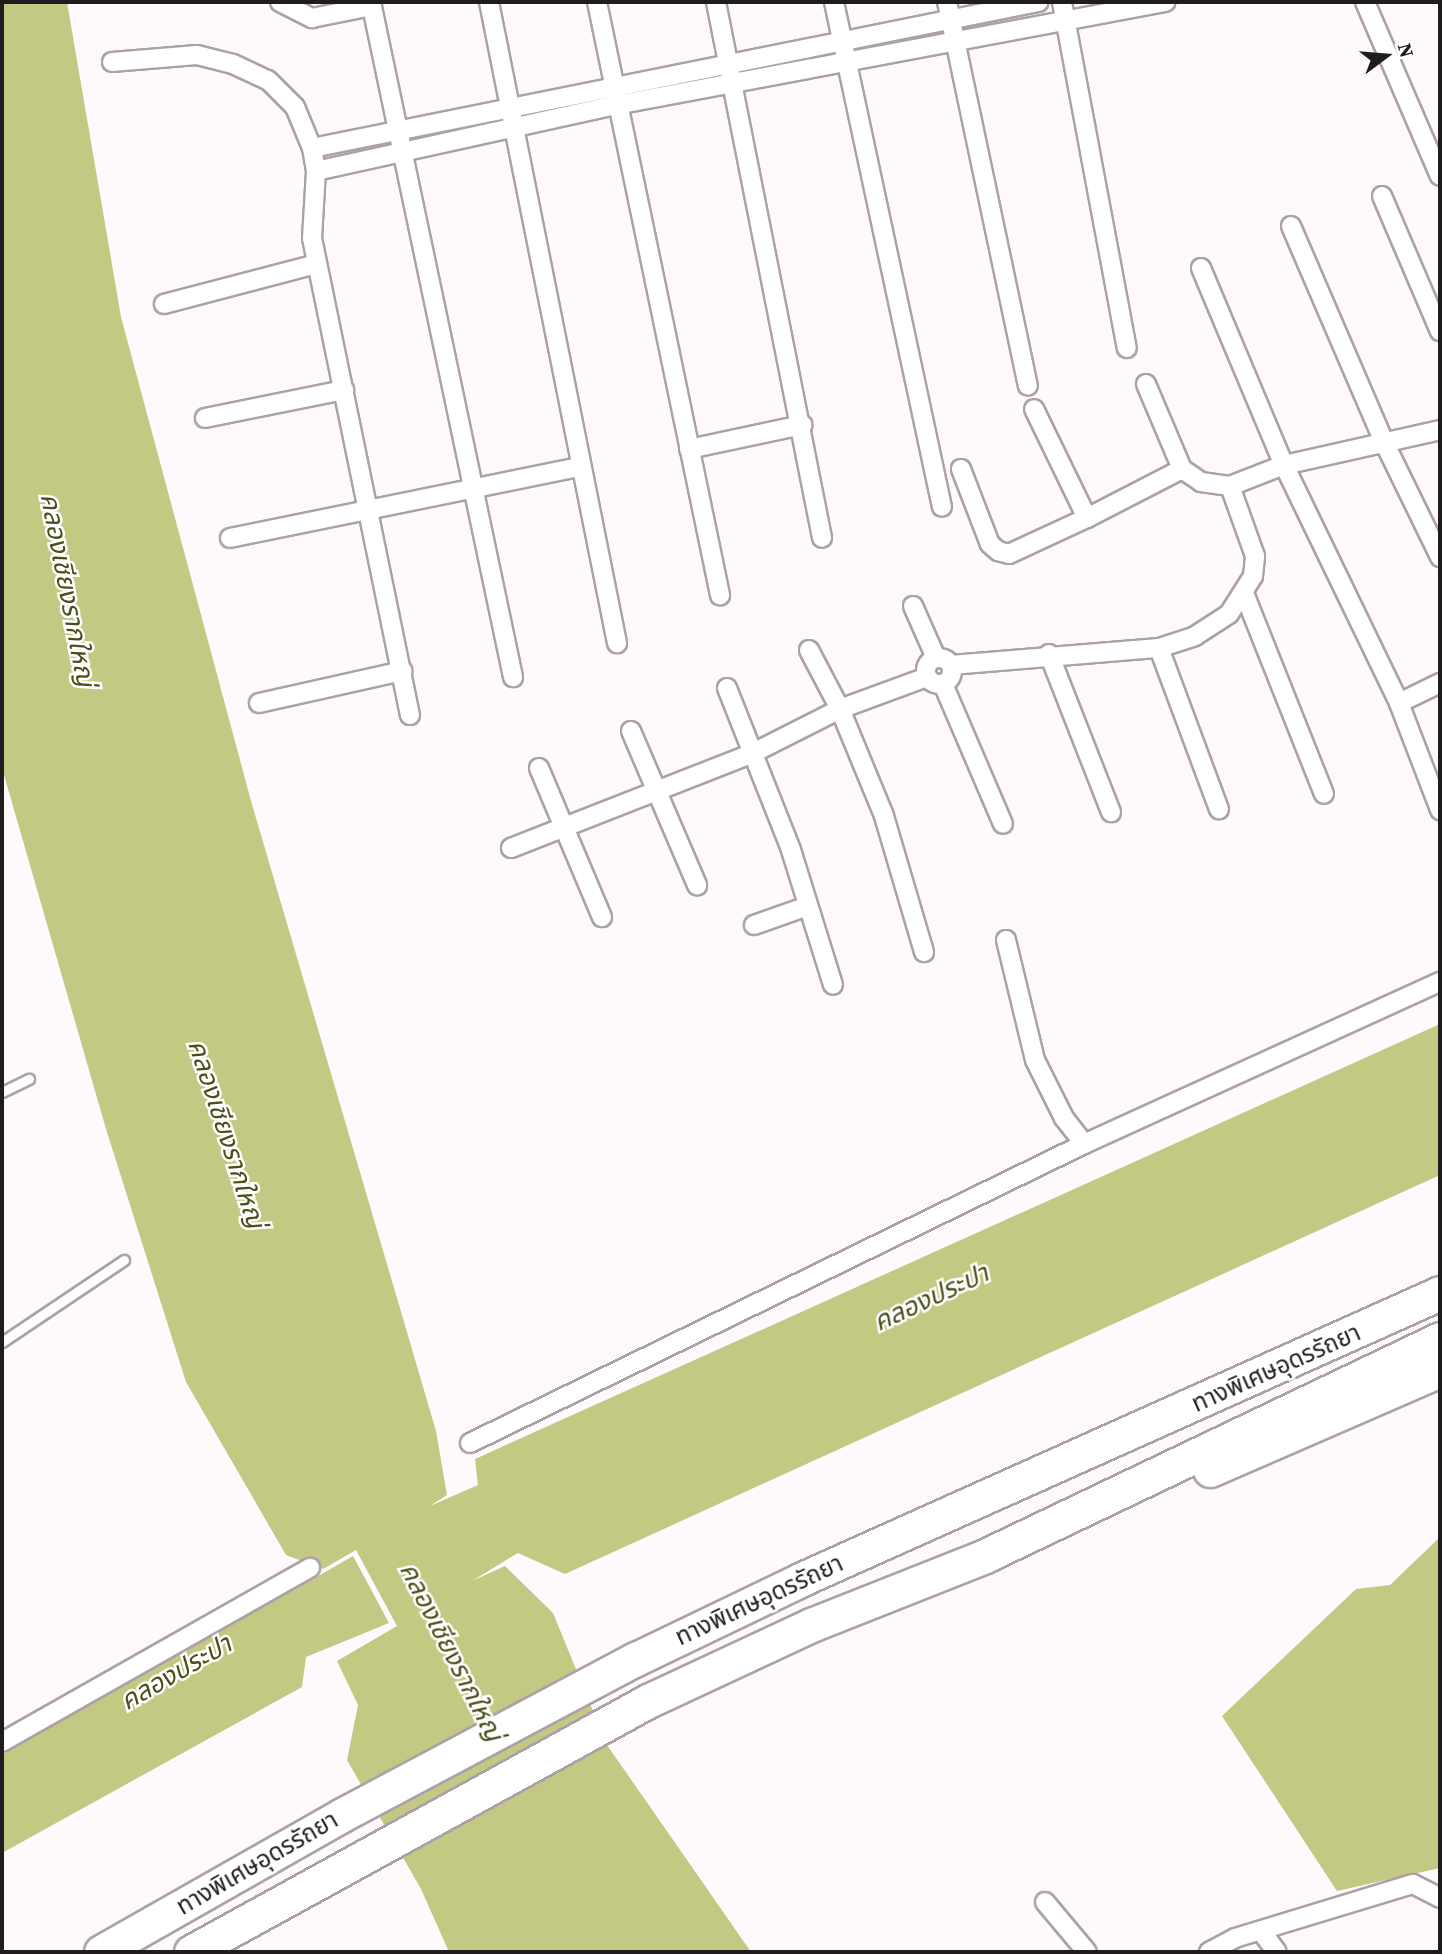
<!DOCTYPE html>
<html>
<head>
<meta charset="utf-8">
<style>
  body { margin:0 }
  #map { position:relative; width:1442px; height:1954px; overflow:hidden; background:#fff8fc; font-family:"Source Serif 4","Noto Sans Thai",serif }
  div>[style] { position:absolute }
  .water>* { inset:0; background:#c3c983 }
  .roads { filter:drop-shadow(2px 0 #aba1a7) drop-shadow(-2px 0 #aba1a7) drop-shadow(0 2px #aba1a7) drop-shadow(0 -2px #aba1a7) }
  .service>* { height:9px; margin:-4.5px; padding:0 4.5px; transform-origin:4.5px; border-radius:4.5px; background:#fff }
  .minor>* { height:18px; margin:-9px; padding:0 9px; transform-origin:9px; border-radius:9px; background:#fff }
  .minor>.ring { margin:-9px; padding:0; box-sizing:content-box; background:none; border:18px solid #fff; border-radius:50% }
  .motorway>* { height:33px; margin:-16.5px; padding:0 16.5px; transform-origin:16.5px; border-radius:16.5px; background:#fff }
  span { translate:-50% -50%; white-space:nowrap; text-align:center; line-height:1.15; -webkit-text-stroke:5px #fff; paint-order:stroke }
  .street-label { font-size:24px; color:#201c1e }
  .water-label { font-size:26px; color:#4b4e1a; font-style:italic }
  .frame { position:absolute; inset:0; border:4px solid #201c1e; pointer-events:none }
  .north { position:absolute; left:1351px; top:21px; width:70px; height:70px; -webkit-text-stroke:5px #fff; paint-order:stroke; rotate:74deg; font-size:19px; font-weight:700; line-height:28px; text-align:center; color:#201c1e }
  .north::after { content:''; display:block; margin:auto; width:24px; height:32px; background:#201c1e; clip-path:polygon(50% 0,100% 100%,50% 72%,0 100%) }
</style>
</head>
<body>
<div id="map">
  <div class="water">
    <div style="clip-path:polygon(2px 2px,67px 2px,121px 317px,251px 801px,436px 1431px,447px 1495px,430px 1506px,478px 1485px,475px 1459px,1440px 1024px,1440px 1175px,565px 1574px,518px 1553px,472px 1581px,505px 1566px,553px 1613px,607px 1745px,751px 1952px,449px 1952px,421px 1889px,347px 1760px,358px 1705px,337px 1661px,397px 1626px,356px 1550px,323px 1569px,286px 1555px,186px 1382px,106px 1129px,2px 768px)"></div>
    <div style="clip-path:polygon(1440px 1537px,1440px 1868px,1337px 1891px,1222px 1716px,1356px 1589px,1390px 1585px)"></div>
    <div style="clip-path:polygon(353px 1556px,389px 1623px,306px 1657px,302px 1687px,2px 1853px,2px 1755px,272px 1595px,294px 1590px)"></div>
  </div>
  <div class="roads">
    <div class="service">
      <div style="left:2px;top:1092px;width:30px;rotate:-26deg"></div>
      <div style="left:2px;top:1342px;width:147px;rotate:-33.9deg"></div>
    </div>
    <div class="minor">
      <div style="left:280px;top:2px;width:36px;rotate:27deg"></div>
      <div style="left:312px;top:18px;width:61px;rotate:-11.3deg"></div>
      <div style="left:371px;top:2px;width:690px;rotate:78.12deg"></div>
      <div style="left:489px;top:2px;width:654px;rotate:78.71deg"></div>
      <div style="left:597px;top:2px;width:606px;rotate:78.28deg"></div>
      <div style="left:716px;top:2px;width:546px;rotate:78.81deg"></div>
      <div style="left:834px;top:2px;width:516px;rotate:77.93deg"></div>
      <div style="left:947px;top:2px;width:392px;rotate:78.1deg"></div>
      <div style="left:1062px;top:2px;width:352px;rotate:79.4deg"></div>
      <div style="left:1365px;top:2px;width:189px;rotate:66.7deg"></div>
      <div style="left:112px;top:62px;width:85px;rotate:-4.7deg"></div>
      <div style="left:197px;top:55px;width:37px;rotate:14deg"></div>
      <div style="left:233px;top:64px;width:38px;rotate:25deg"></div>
      <div style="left:268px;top:80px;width:38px;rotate:45deg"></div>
      <div style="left:295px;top:107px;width:44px;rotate:67.5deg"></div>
      <div style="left:312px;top:148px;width:23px;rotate:80deg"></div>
      <div style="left:316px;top:171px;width:67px;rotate:93.4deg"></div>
      <div style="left:312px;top:238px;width:487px;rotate:78.4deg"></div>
      <div style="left:312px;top:148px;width:741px;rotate:-11.37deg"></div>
      <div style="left:316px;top:171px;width:307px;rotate:-12.4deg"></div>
      <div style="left:616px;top:105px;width:559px;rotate:-10.63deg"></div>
      <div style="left:1382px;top:196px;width:147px;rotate:66.8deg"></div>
      <div style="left:1291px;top:226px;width:237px;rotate:66.7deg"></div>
      <div style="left:1385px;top:444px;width:126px;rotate:64deg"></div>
      <div style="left:1201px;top:268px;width:214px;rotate:67.2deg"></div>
      <div style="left:1284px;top:465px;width:264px;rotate:64.2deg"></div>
      <div style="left:1399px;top:703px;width:115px;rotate:69deg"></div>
      <div style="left:164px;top:304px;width:158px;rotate:-14.7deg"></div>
      <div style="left:1146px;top:384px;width:92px;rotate:67deg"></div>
      <div style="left:1182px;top:469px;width:23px;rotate:34deg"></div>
      <div style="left:1201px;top:482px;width:29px;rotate:8deg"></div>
      <div style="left:205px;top:418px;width:142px;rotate:-11.4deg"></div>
      <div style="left:689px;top:449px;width:116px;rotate:-12deg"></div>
      <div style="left:961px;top:469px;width:80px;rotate:68.9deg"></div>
      <div style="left:990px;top:544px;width:11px;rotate:41deg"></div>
      <div style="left:998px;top:551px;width:11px;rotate:15deg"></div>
      <div style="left:1009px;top:554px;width:86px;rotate:-24.8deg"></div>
      <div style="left:1087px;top:518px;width:121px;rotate:-115.9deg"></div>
      <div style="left:1087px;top:518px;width:107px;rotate:-27.3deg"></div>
      <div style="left:230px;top:538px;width:357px;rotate:-11.5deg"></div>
      <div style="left:1244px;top:593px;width:216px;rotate:68.3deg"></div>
      <div style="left:913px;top:606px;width:57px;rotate:66.1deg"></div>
      <div style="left:1159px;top:648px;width:172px;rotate:69.6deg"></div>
      <div style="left:809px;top:650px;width:67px;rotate:62.3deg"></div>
      <div style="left:840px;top:709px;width:116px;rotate:67.6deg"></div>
      <div style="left:884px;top:816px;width:142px;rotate:73.6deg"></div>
      <div style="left:1049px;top:654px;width:170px;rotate:68.6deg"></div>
      <div class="ring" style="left:926px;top:658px;width:8px;height:8px"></div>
      <div style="left:951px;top:665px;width:209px;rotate:-4.7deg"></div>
      <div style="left:1159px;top:648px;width:38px;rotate:-18deg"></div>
      <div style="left:1195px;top:636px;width:40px;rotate:-32.9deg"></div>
      <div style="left:1229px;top:614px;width:45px;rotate:-57.7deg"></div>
      <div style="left:1253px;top:576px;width:20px;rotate:-84deg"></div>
      <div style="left:1255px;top:556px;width:74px;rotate:-109.7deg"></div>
      <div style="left:1230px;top:486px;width:58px;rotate:-21.3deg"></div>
      <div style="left:1284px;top:465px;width:160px;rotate:-12.6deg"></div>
      <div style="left:943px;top:684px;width:152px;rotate:66.8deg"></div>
      <div style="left:727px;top:688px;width:174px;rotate:68.4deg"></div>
      <div style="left:791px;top:850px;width:141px;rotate:72.7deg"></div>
      <div style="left:259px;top:703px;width:147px;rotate:-12.6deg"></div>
      <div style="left:1399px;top:703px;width:46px;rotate:-26deg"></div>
      <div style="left:631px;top:731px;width:168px;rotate:66.8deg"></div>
      <div style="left:539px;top:768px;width:162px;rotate:67.1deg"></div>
      <div style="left:511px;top:848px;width:260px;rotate:-21.4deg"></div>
      <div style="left:753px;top:753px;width:97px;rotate:-26.8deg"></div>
      <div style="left:840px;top:709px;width:93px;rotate:-20.2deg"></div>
      <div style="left:754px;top:925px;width:57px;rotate:-19.4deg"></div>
      <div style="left:1006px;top:940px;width:123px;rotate:76.4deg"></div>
      <div style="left:1035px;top:1060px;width:65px;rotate:63.4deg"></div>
      <div style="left:1064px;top:1118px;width:33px;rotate:52deg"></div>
      <div style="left:470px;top:1443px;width:683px;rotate:-25.96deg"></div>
      <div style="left:1084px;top:1144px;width:391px;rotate:-24.5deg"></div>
      <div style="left:2px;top:1742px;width:354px;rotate:-29.5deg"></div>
      <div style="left:1045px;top:1902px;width:65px;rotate:50deg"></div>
      <div style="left:1261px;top:1931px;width:26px;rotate:53deg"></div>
      <div style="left:1209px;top:1952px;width:30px;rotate:-28deg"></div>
      <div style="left:1235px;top:1938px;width:186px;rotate:-16.9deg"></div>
      <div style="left:1413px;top:1884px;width:30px;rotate:27deg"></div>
    </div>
    <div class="motorway">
      <div style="left:1210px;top:1470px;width:251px;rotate:-23.5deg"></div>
      <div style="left:101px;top:1952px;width:277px;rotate:-29.6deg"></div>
      <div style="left:342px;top:1815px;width:333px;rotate:-28deg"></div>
      <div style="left:636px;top:1659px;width:184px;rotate:-25.7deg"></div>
      <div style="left:802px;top:1579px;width:699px;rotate:-24.15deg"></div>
      <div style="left:191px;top:1952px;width:521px;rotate:-28.78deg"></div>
      <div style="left:648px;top:1701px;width:180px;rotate:-25deg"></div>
      <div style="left:811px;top:1625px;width:187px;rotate:-21.6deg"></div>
      <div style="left:985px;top:1556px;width:504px;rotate:-25.5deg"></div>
    </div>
  </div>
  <div class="street-label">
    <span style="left:1276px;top:1368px;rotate:-24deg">ทางพิเศษอุดรรัถยา</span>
    <span style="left:759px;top:1600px;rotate:-25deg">ทางพิเศษอุดรรัถยา</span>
    <span style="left:257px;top:1863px;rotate:-30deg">ทางพิเศษอุดรรัถยา</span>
  </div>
  <div class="water-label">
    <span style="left:67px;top:590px;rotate:79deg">คลองเชียงรากใหญ่</span>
    <span style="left:226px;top:1134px;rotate:72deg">คลองเชียงรากใหญ่</span>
    <span style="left:931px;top:1298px;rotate:-25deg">คลองประปา</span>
    <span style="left:451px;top:1652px;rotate:63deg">คลองเชียงรากใหญ่</span>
    <span style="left:176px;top:1673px;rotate:-30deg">คลองประปา</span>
  </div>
  <div class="frame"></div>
  <div class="north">N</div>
</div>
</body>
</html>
